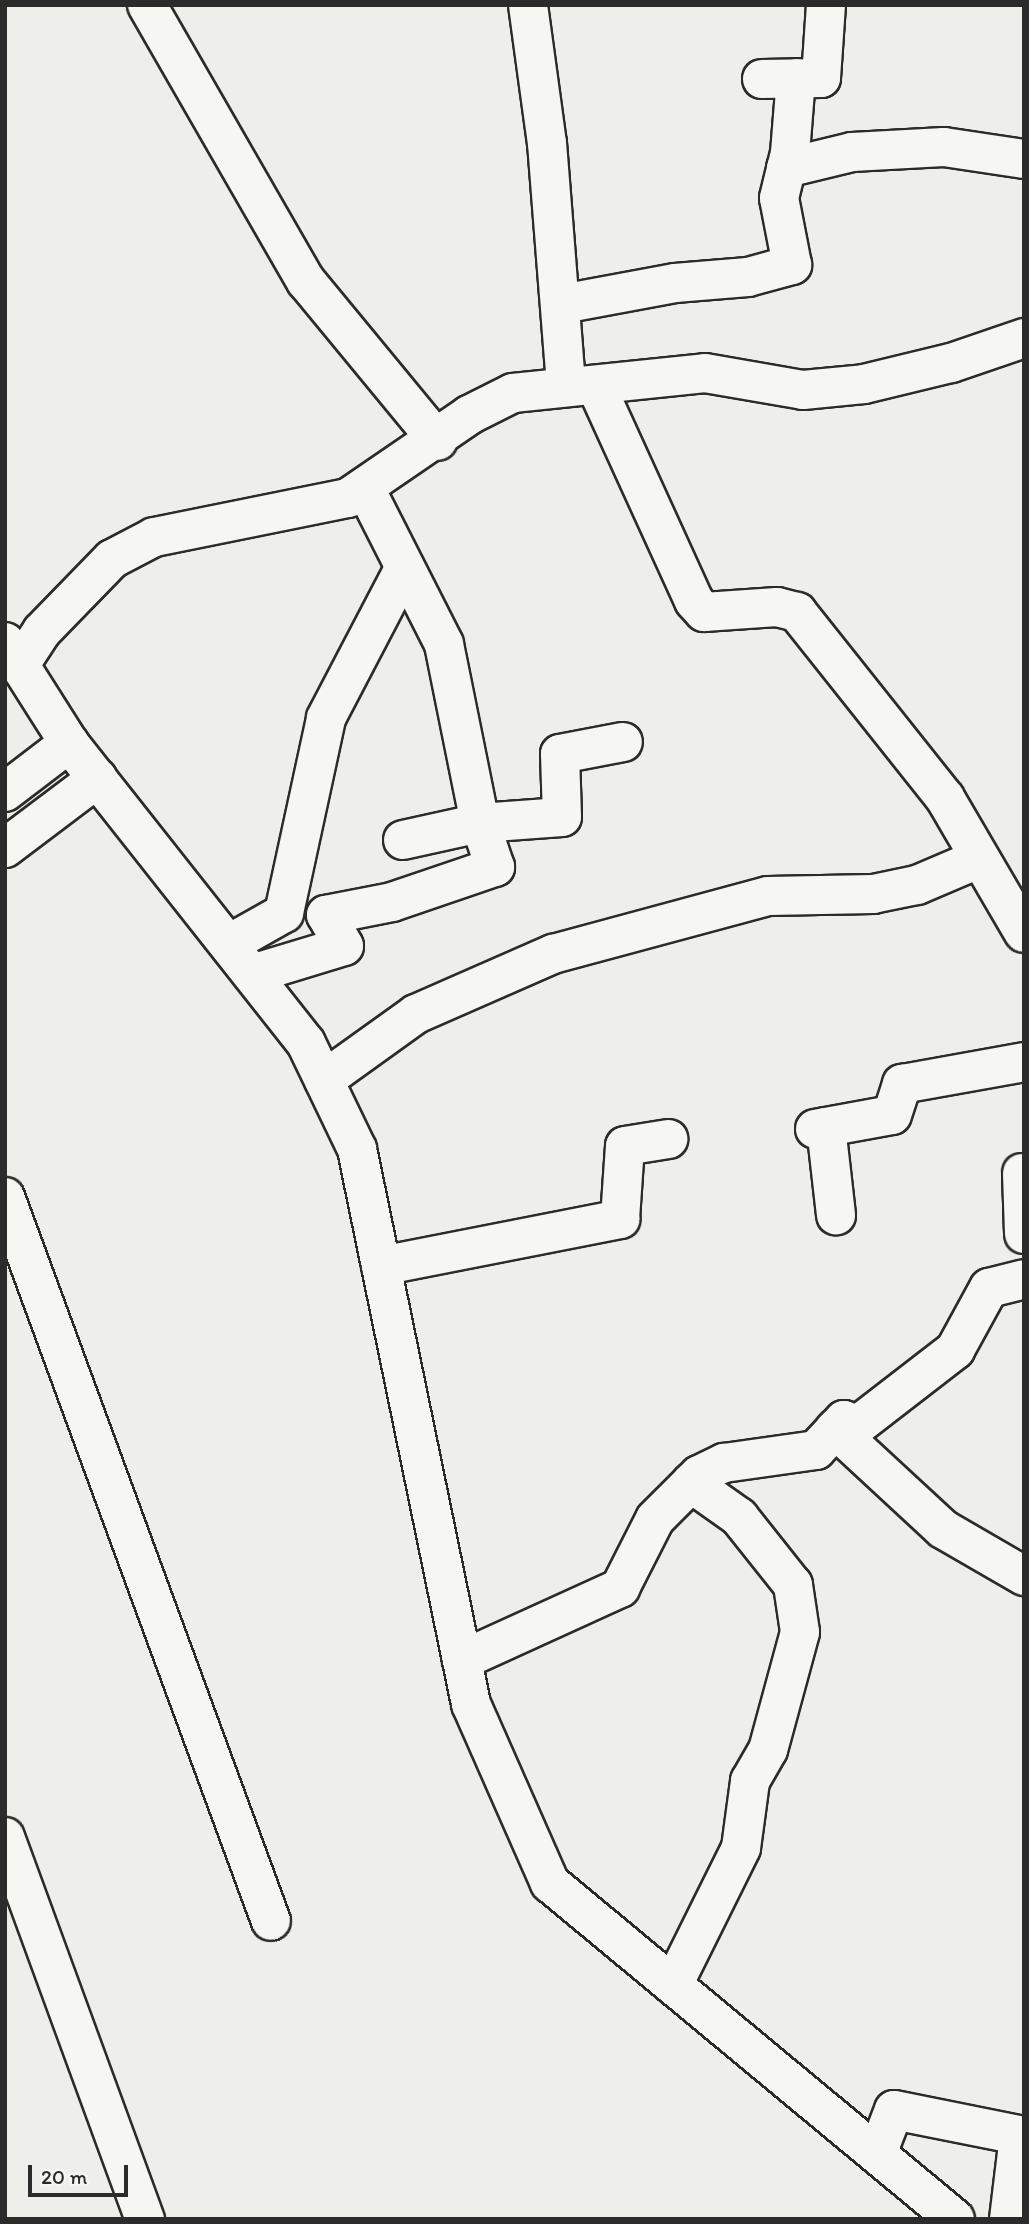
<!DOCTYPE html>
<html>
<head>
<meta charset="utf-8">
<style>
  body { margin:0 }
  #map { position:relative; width:1029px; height:2224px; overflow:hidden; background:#eeeeea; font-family:Itim,sans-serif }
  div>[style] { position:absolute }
  .roads { filter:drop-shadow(2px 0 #2b2b2b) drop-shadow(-2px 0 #2b2b2b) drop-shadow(0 2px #2b2b2b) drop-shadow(0 -2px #2b2b2b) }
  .minor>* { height:38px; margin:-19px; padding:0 19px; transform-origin:19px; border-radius:19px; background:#f6f6f2 }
  .major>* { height:38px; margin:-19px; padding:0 19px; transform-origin:19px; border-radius:19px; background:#f6f6f2 }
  span { translate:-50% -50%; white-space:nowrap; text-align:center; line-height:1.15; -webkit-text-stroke:5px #f6f6f2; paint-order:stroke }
  .frame { position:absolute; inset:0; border:7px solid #2b2b2b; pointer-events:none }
  .scale { position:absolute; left:28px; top:2165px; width:100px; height:32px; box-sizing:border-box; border:4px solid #2b2b2b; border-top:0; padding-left:9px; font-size:21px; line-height:24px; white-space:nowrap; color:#2b2b2b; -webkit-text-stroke:5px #f6f6f2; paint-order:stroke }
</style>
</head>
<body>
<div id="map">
  <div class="roads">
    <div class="minor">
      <div style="left:147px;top:5px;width:319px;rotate:60.1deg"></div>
      <div style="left:306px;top:281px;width:207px;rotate:50.5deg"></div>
      <div style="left:528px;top:5px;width:139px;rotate:82.2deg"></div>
      <div style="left:547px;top:143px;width:243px;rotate:85.5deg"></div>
      <div style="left:762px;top:79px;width:59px;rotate:-1deg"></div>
      <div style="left:821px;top:78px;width:73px;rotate:-86.1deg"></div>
      <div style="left:786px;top:168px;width:68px;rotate:-13.6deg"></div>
      <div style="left:852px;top:152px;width:92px;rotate:-3.1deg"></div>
      <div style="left:944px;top:147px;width:81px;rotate:8.5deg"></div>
      <div style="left:562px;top:304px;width:115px;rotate:-10.5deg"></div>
      <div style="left:675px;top:283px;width:73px;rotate:-4.7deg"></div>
      <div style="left:748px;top:277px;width:46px;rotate:-15.3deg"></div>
      <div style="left:792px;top:265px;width:68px;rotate:-101deg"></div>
      <div style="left:779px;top:198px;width:46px;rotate:-76.3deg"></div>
      <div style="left:790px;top:153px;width:75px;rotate:-85.4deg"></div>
      <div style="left:597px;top:388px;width:234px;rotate:65.5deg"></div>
      <div style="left:694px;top:601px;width:15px;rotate:48deg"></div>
      <div style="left:704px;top:612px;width:73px;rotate:-3.9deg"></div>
      <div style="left:777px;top:607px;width:21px;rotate:14deg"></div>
      <div style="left:797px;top:612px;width:238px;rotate:51.5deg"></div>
      <div style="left:945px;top:798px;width:156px;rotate:59.7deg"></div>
      <div style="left:19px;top:666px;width:42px;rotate:-56.7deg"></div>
      <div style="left:42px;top:631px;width:100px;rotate:-45.8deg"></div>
      <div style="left:112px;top:559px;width:47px;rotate:-27.6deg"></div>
      <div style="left:154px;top:537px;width:198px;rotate:-11.4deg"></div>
      <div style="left:348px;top:498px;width:147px;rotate:-34.4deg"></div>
      <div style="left:469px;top:415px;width:49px;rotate:-26.6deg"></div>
      <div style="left:513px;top:393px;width:193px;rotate:-5.9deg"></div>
      <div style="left:705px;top:373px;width:99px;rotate:9.8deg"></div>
      <div style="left:803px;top:390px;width:61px;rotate:-5.6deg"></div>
      <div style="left:864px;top:384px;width:89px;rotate:-13.6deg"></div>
      <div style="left:951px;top:363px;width:77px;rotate:-18.9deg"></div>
      <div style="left:403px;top:840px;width:79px;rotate:-12.4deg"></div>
      <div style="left:480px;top:823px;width:82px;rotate:-4.2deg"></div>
      <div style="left:562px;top:817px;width:63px;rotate:-91.8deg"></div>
      <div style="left:560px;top:754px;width:64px;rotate:-10.8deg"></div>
      <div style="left:229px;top:944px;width:63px;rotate:-29.4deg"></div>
      <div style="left:284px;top:913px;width:199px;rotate:-77.8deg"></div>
      <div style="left:326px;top:718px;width:166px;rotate:-62.4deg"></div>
      <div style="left:252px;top:974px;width:96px;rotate:-16.9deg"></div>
      <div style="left:344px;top:946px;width:36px;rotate:-120deg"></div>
      <div style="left:326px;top:915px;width:67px;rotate:-11.1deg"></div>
      <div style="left:392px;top:902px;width:109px;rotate:-18.8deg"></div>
      <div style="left:495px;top:867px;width:46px;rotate:-108.8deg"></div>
      <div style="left:480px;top:823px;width:183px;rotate:-101.4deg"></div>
      <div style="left:444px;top:644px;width:175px;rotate:-116.9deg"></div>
      <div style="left:324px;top:1080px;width:113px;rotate:-35.7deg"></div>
      <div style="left:416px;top:1014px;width:150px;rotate:-23.7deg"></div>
      <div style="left:553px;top:954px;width:223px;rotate:-15.1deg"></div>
      <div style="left:768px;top:896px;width:105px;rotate:-1.1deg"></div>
      <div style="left:873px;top:894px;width:45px;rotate:-11.6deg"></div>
      <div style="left:917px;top:885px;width:66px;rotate:-23.1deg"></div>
      <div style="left:826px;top:1127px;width:89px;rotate:83.5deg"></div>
      <div style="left:815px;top:1129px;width:78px;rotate:-10.3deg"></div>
      <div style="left:892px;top:1115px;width:33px;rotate:-72deg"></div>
      <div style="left:902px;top:1084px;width:124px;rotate:-10.2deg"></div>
      <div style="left:1022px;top:1173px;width:61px;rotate:88.1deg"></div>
      <div style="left:5px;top:1197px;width:771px;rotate:69.83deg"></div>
      <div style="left:381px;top:1266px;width:244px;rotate:-11.1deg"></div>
      <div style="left:620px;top:1219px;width:73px;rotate:-86.1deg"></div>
      <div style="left:625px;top:1146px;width:44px;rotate:-9.2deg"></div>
      <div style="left:835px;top:1429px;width:147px;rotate:42.8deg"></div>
      <div style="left:943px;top:1529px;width:94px;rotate:30.1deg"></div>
      <div style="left:462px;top:1660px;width:174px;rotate:-24.5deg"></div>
      <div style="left:620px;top:1588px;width:77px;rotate:-63.1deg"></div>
      <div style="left:655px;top:1519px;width:62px;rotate:-45deg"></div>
      <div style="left:699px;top:1475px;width:28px;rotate:-26deg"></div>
      <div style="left:724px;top:1463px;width:93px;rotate:-8deg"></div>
      <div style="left:816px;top:1450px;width:41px;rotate:-47deg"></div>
      <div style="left:844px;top:1420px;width:15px;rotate:20deg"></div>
      <div style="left:858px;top:1425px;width:123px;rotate:-37.7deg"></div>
      <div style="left:955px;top:1350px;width:71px;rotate:-61.3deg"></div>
      <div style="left:989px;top:1288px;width:36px;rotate:-14deg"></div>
      <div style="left:5px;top:1837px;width:407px;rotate:69.9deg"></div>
      <div style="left:673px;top:1985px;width:153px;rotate:-63.6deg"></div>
      <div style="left:741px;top:1848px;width:68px;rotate:-82.3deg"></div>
      <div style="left:750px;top:1781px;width:36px;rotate:-60deg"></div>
      <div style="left:768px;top:1750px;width:122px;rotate:-74.8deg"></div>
      <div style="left:800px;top:1632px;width:48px;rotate:-98.5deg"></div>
      <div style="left:793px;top:1585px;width:87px;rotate:-128.5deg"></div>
      <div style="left:739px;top:1517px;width:59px;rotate:-144.7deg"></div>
      <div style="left:877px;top:2154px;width:47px;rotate:-68.9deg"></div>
      <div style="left:894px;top:2110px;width:133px;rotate:11.3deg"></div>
      <div style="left:1009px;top:2219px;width:84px;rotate:-83.1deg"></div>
    </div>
    <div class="major">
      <div style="left:5px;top:642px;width:120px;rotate:57.6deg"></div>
      <div style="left:69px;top:743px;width:382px;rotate:51.7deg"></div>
      <div style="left:306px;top:1043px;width:118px;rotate:64.3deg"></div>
      <div style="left:357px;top:1149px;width:567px;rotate:78.39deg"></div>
      <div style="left:471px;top:1704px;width:196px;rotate:66.2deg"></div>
      <div style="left:550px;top:1883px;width:526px;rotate:39.68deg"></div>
      <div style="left:5px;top:792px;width:81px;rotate:-37.4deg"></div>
      <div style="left:5px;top:848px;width:116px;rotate:-37deg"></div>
    </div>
  </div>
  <div class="frame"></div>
  <div class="scale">20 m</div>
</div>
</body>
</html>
